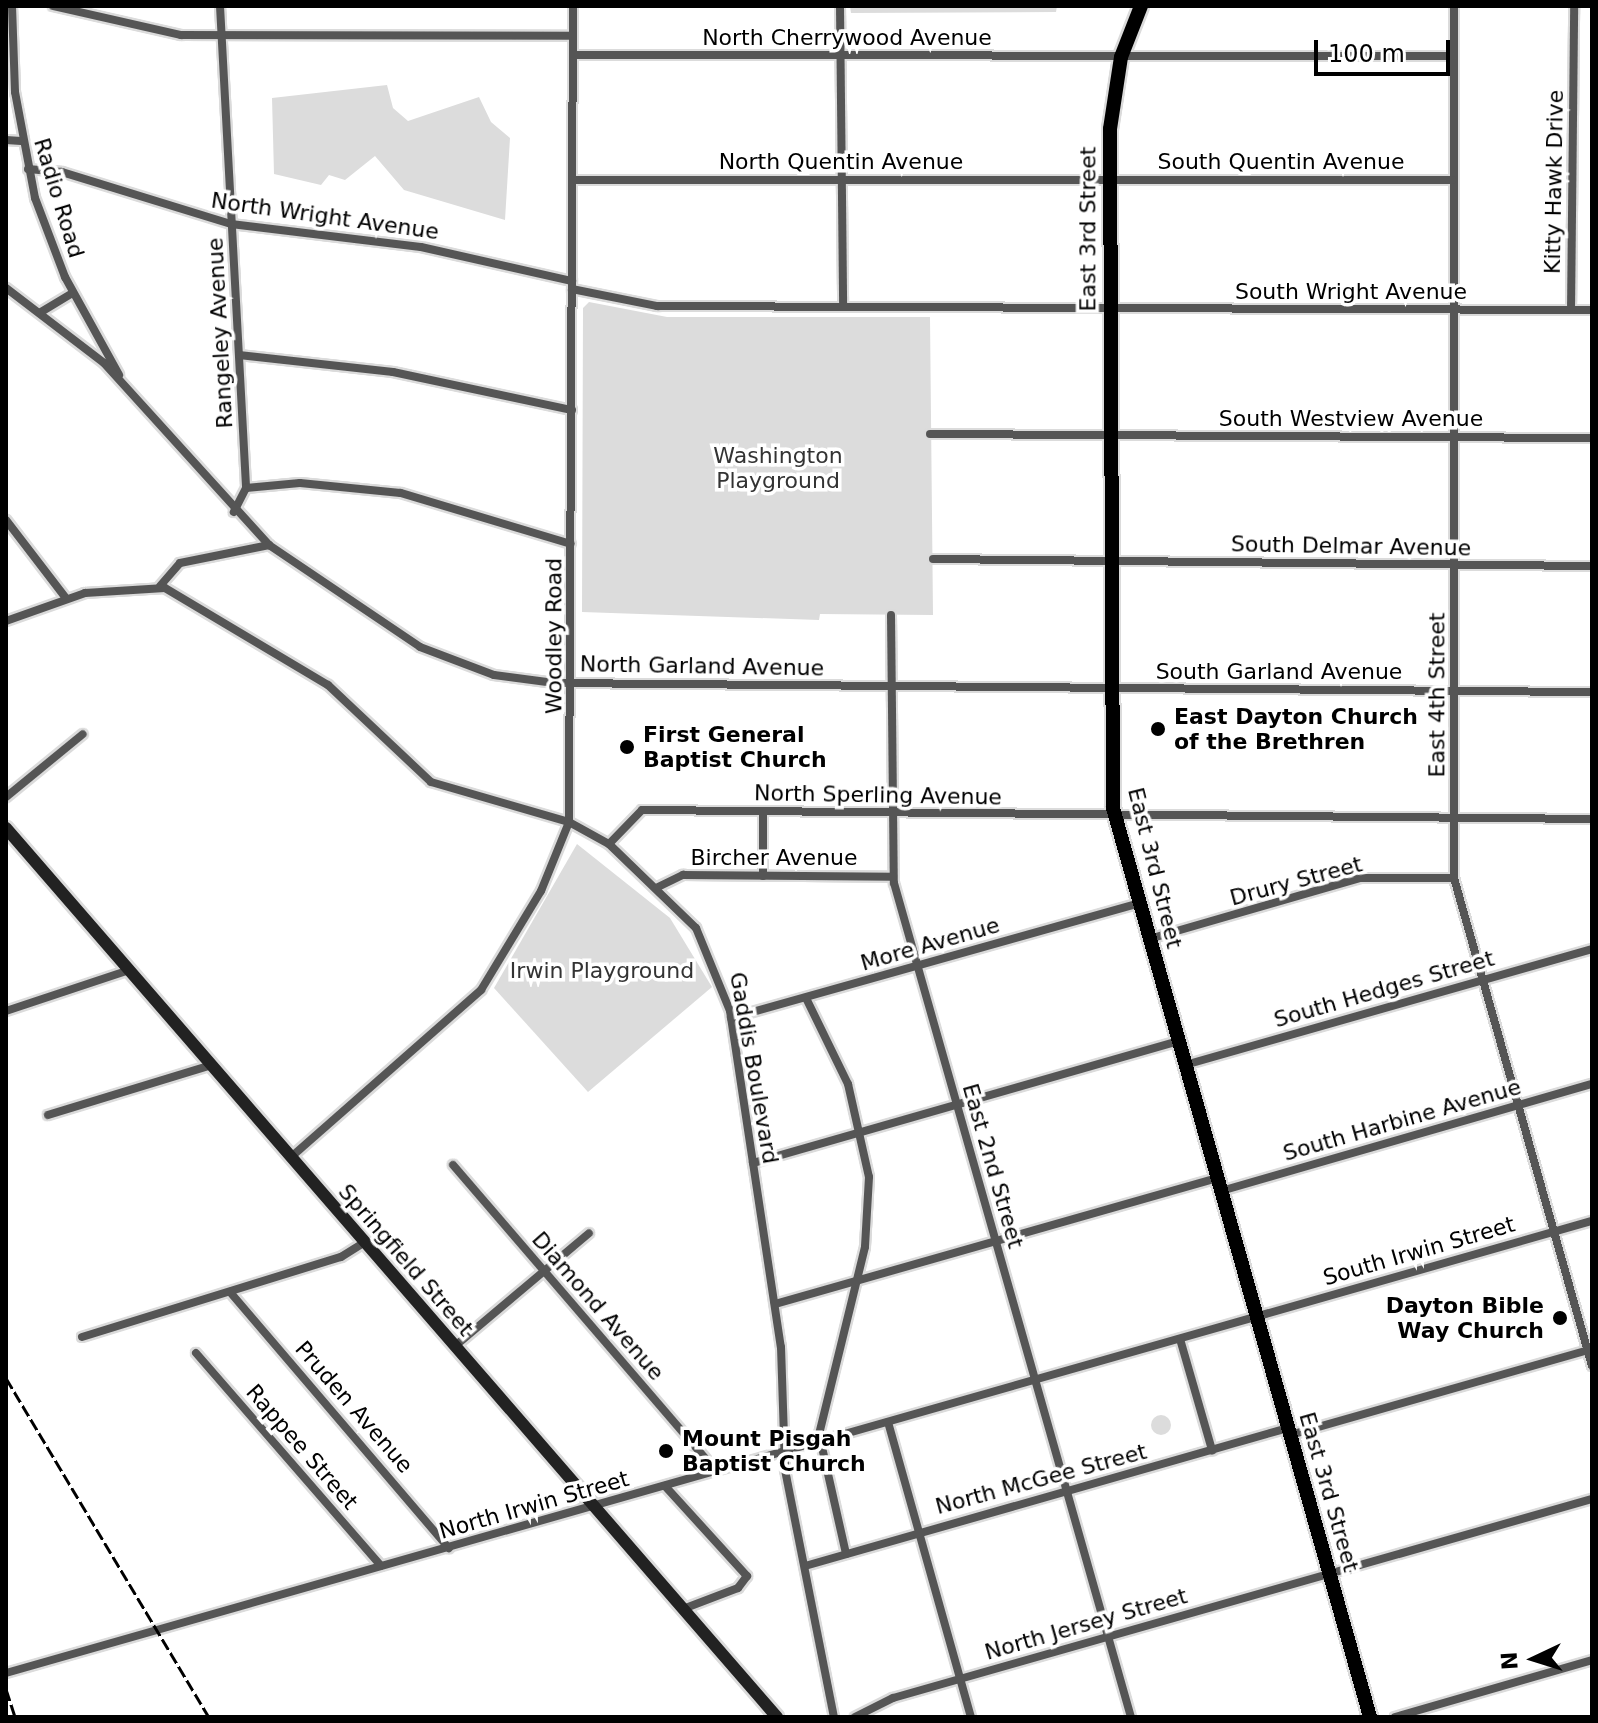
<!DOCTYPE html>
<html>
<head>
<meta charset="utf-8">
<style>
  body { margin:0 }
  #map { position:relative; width:1598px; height:1723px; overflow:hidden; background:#fff; font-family:"DejaVu Sans",sans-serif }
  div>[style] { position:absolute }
  .green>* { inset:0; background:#dcdcdc }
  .round { border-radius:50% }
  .roads { filter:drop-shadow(2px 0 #dbdbdb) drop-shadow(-2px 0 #dbdbdb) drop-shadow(0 2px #dbdbdb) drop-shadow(0 -2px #dbdbdb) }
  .minor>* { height:8px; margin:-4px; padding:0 4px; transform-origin:4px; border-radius:4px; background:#555 }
  .secondary>* { height:12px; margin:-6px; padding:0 6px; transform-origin:6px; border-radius:6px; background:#222 }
  .primary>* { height:14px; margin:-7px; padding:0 7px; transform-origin:7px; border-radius:7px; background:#000 }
  .rail>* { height:3px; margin-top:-1.5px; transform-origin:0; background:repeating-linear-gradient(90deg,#000 0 12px,transparent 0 16px) }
  .dots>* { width:22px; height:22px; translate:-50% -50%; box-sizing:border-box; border:4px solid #fff; border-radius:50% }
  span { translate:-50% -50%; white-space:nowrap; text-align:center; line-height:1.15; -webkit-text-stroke:7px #fff; paint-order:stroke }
  .street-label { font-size:22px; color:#000 }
  .park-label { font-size:22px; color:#333 }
  .poi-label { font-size:22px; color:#000; font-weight:700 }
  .left { translate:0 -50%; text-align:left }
  .right { translate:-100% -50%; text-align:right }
  .frame { position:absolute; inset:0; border:8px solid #000; pointer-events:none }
  .north { position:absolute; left:1494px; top:1619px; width:80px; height:80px; -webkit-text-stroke:6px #fff; paint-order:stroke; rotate:266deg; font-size:22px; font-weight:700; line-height:32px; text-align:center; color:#000 }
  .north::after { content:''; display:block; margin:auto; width:28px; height:36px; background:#000; clip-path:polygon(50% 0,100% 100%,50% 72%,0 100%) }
  .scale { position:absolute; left:1314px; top:40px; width:136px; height:36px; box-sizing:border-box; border:4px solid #000; border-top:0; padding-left:10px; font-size:24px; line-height:28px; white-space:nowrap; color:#000; -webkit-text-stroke:6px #fff; paint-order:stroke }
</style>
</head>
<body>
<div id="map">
  <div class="green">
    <div style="clip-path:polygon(850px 6px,1057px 6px,1056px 12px,851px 13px)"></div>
    <div style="clip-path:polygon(387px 85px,393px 108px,408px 121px,479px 97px,491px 122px,510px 138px,505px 220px,404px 190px,375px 156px,345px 180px,329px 175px,321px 185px,274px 174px,272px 98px)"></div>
    <div style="clip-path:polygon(589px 302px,667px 317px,930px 317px,933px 615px,820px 614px,819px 620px,582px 612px,583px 308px)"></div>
    <div style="clip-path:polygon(577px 844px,670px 918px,712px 987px,588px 1092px,494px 988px)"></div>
    <div class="round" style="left:1151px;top:1415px;width:20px;height:20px"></div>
  </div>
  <div class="roads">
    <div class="minor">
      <div style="left:12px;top:6px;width:86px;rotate:88deg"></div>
      <div style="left:15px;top:92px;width:108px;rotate:79.3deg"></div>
      <div style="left:35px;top:198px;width:85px;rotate:69.2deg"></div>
      <div style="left:65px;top:277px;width:112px;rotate:61.1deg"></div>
      <div style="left:53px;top:6px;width:131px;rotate:12.8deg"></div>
      <div style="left:181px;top:35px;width:392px;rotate:0.1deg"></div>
      <div style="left:220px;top:6px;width:483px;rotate:86.9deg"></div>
      <div style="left:246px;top:488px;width:27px;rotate:117deg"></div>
      <div style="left:840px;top:6px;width:300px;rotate:89.4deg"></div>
      <div style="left:1454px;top:6px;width:872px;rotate:90deg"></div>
      <div style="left:1454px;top:878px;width:507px;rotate:74.21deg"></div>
      <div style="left:574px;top:55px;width:879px;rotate:0.07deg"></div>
      <div style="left:6px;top:140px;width:15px;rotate:4deg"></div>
      <div style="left:28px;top:169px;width:34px;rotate:5deg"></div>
      <div style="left:62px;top:172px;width:177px;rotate:17.1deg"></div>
      <div style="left:231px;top:224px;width:191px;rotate:6.9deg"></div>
      <div style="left:421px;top:247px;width:155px;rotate:12.7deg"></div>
      <div style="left:572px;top:180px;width:880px"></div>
      <div style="left:6px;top:288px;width:123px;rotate:37.4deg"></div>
      <div style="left:104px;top:363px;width:246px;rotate:47.8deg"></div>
      <div style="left:269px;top:545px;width:182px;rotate:34deg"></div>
      <div style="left:420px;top:647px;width:79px;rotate:20.7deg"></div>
      <div style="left:494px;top:675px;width:61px;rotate:7.6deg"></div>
      <div style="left:554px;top:683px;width:1038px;rotate:0.5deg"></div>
      <div style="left:572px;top:289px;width:87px;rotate:11.3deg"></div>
      <div style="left:657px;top:306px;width:935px;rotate:0.25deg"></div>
      <div style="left:1571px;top:310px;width:304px;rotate:-89.4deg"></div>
      <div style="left:41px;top:312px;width:37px;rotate:-31deg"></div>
      <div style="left:239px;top:355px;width:155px;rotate:6.3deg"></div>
      <div style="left:393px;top:372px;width:183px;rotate:12deg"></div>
      <div style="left:930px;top:434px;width:662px;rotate:0.35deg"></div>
      <div style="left:246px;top:488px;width:54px;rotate:-5.3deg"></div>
      <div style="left:300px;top:483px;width:101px;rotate:5.7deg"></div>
      <div style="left:401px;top:493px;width:177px;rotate:16.7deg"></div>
      <div style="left:6px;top:520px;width:97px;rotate:52.5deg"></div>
      <div style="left:933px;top:559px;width:659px;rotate:0.61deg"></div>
      <div style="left:160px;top:586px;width:30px;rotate:-49deg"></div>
      <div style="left:180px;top:563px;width:91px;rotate:-11.4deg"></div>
      <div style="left:891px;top:615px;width:268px;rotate:89.4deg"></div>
      <div style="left:894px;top:883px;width:867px;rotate:74.14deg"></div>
      <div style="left:6px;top:621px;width:84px;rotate:-19.5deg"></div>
      <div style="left:85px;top:593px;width:80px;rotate:-3.6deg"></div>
      <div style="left:165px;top:588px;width:190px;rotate:30.8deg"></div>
      <div style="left:328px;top:685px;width:141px;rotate:43.3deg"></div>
      <div style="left:431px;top:782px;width:144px;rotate:16.2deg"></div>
      <div style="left:569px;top:822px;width:46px;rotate:28.8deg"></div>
      <div style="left:609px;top:844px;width:121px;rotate:44deg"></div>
      <div style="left:696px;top:928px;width:90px;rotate:67.7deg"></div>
      <div style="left:730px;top:1011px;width:340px;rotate:81.4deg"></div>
      <div style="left:781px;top:1347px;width:123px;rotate:88.1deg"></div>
      <div style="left:785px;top:1470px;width:252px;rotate:78.8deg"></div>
      <div style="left:6px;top:797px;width:99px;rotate:-39.3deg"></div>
      <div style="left:763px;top:812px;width:64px;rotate:90deg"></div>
      <div style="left:609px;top:844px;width:47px;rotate:-45.9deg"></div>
      <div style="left:642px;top:810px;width:950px;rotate:0.54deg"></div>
      <div style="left:658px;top:887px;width:28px;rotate:-26deg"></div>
      <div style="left:683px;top:875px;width:210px;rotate:0.5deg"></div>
      <div style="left:1149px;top:939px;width:221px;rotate:-16.1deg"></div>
      <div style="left:1361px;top:878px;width:93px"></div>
      <div style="left:806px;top:998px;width:96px;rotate:64deg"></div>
      <div style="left:848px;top:1084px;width:95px;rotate:77.3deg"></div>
      <div style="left:869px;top:1177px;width:70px;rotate:93.3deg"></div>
      <div style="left:865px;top:1247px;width:193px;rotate:103.8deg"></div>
      <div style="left:819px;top:1434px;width:123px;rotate:77.3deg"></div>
      <div style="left:6px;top:1011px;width:130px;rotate:-18.4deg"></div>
      <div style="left:731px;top:1018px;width:424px;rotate:-15.7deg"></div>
      <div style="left:1185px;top:1065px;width:423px;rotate:-15.9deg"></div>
      <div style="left:48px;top:1115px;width:171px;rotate:-17deg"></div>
      <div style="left:291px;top:1157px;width:253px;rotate:-41.3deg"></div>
      <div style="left:481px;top:990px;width:116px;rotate:-58.8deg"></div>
      <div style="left:541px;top:891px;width:74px;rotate:-67.9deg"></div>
      <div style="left:569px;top:822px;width:816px;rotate:-89.72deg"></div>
      <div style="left:753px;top:1163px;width:442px;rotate:-16deg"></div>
      <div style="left:453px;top:1165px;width:403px;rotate:49.3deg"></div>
      <div style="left:1221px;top:1191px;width:386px;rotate:-16.1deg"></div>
      <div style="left:230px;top:1292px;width:337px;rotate:49.5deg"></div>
      <div style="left:775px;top:1304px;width:460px;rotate:-15.9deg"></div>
      <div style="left:82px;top:1337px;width:271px;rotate:-17.2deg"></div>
      <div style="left:341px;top:1257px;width:28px;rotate:-32deg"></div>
      <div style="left:1180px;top:1339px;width:116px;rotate:73.9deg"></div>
      <div style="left:455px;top:1346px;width:175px;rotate:-40.1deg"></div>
      <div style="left:196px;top:1353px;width:282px;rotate:49deg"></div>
      <div style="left:888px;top:1422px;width:306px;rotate:74.3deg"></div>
      <div style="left:1290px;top:1435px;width:310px;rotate:-15.9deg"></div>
      <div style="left:665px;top:1486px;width:122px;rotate:47.7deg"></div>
      <div style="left:747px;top:1576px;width:15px;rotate:127deg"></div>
      <div style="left:738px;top:1588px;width:59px;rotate:159.1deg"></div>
      <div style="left:805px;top:1566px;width:502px;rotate:-15.95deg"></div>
      <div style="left:6px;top:1673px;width:1649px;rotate:-15.91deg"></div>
      <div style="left:855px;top:1717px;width:42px;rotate:-26.6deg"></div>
      <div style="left:893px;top:1698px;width:727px;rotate:-15.89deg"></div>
      <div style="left:1395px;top:1717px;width:205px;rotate:-16.1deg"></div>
    </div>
    <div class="secondary">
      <div style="left:6px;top:828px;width:1177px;rotate:49.07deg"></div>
    </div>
    <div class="primary">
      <div style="left:1141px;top:6px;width:55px;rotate:111.4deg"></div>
      <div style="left:1121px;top:57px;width:73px;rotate:98.7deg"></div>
      <div style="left:1110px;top:129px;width:679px;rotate:89.75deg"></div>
      <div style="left:1113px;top:808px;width:945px;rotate:74.21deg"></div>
    </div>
  </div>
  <div class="rail">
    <div style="left:6px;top:1378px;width:395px;rotate:59.1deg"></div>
    <div style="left:6px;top:1689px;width:29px;rotate:72deg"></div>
  </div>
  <div class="dots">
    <div style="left:1158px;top:729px;background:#000"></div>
    <div style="left:627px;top:747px;background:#000"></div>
    <div style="left:1560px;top:1318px;background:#000"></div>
    <div style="left:666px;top:1451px;background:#000"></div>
  </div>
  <div class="street-label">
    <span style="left:847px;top:38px">North Cherrywood Avenue</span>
    <span style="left:841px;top:162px">North Quentin Avenue</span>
    <span style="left:1281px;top:162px">South Quentin Avenue</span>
    <span style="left:1554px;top:182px;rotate:-89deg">Kitty Hawk Drive</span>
    <span style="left:59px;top:198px;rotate:73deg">Radio Road</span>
    <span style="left:325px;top:216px;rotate:8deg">North Wright Avenue</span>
    <span style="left:1088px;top:229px;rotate:-90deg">East 3rd Street</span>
    <span style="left:1351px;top:292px">South Wright Avenue</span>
    <span style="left:220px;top:333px;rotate:-93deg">Rangeley Avenue</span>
    <span style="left:1351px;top:419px">South Westview Avenue</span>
    <span style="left:1351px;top:546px;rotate:1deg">South Delmar Avenue</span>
    <span style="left:554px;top:636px;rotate:-90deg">Woodley Road</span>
    <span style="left:702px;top:666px;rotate:1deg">North Garland Avenue</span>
    <span style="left:1279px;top:672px">South Garland Avenue</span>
    <span style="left:1437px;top:695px;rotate:-90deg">East 4th Street</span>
    <span style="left:878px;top:795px;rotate:1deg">North Sperling Avenue</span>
    <span style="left:774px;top:858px">Bircher Avenue</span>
    <span style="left:1155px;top:868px;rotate:76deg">East 3rd Street</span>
    <span style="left:1296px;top:881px;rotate:-15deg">Drury Street</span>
    <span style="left:930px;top:944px;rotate:-16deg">More Avenue</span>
    <span style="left:1384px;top:989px;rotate:-16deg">South Hedges Street</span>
    <span style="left:754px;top:1068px;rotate:80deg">Gaddis Boulevard</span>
    <span style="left:1402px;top:1120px;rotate:-16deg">South Harbine Avenue</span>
    <span style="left:993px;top:1166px;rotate:74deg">East 2nd Street</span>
    <span style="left:1419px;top:1251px;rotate:-16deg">South Irwin Street</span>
    <span style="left:406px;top:1260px;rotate:49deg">Springfield Street</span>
    <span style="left:598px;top:1306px;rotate:49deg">Diamond Avenue</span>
    <span style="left:354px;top:1407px;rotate:49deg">Pruden Avenue</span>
    <span style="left:302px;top:1447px;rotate:49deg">Rappee Street</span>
    <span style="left:1041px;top:1479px;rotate:-15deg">North McGee Street</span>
    <span style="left:1329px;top:1492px;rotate:74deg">East 3rd Street</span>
    <span style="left:534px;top:1505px;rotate:-16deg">North Irwin Street</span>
    <span style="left:1086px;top:1624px;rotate:-16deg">North Jersey Street</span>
  </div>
  <div class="park-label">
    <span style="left:778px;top:468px">Washington<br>Playground</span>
    <span style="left:602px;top:971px">Irwin Playground</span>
  </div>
  <div class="poi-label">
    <span class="left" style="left:1174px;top:729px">East Dayton Church<br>of the Brethren</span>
    <span class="left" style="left:643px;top:747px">First General<br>Baptist Church</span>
    <span class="right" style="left:1544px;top:1318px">Dayton Bible<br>Way Church</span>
    <span class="left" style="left:682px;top:1451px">Mount Pisgah<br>Baptist Church</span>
  </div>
  <div class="frame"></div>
  <div class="north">N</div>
  <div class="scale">100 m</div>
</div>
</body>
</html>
